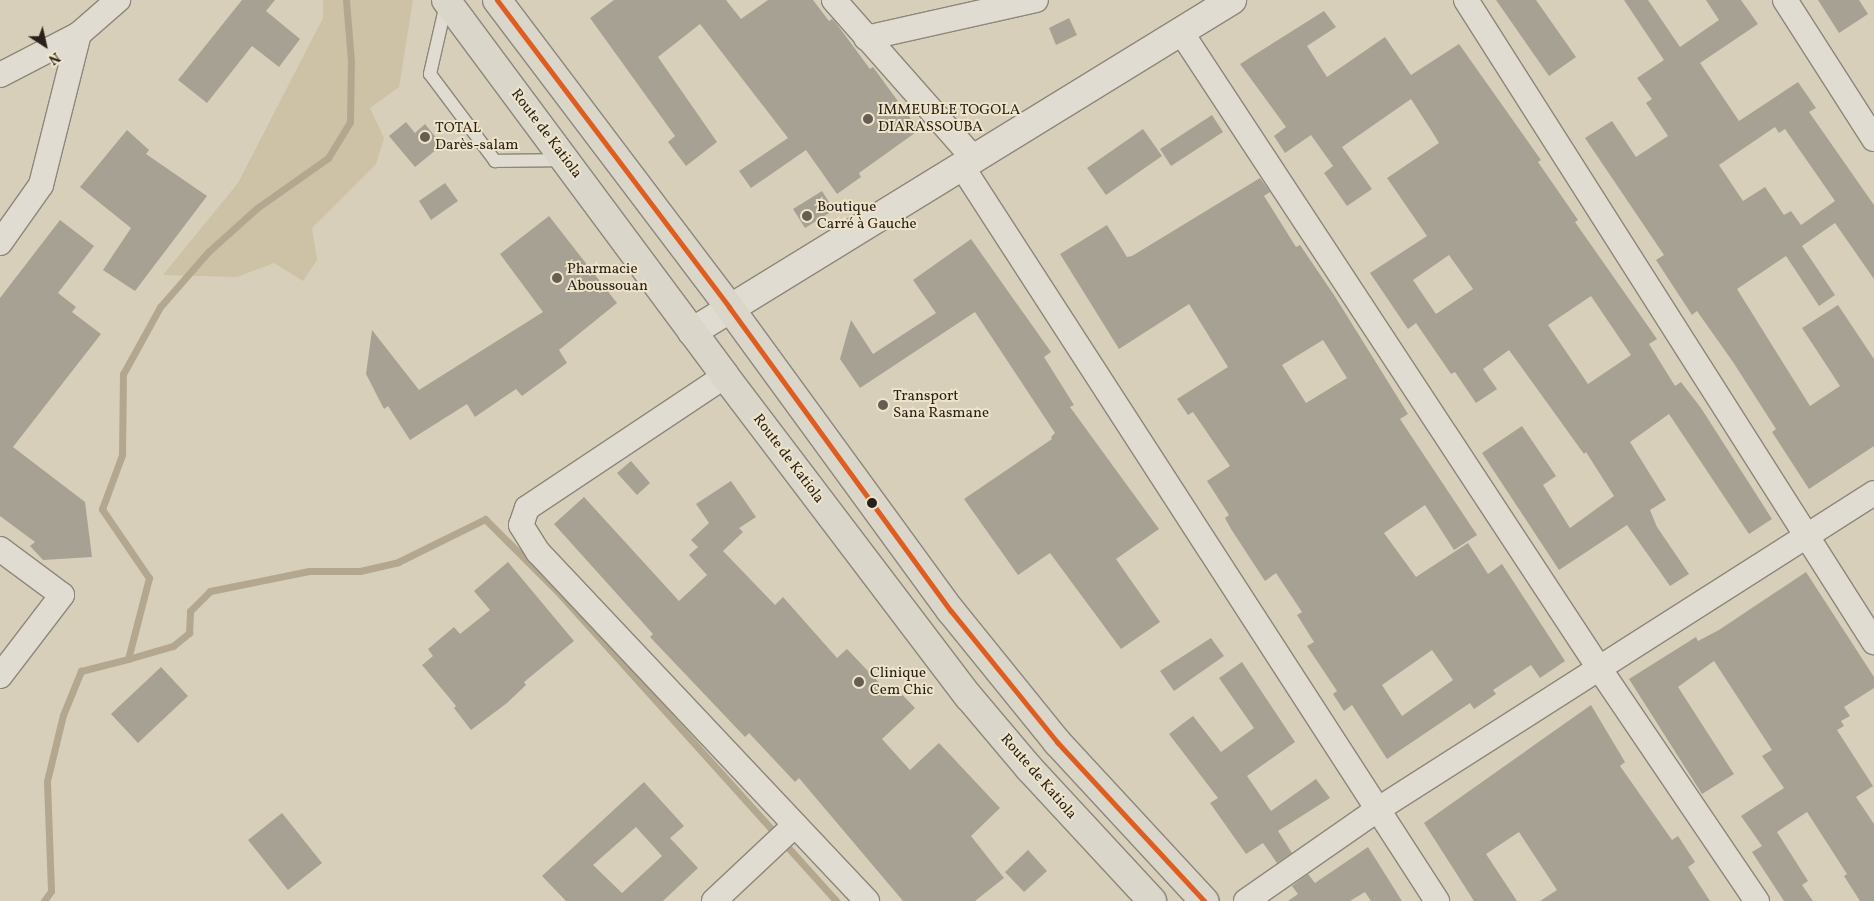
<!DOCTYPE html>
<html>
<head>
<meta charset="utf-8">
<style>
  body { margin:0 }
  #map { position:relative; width:1874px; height:901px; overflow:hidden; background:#d7cfba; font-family:Vollkorn,serif }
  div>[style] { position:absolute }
  .green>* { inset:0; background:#cdc1a6 }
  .stream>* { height:7px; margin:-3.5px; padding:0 3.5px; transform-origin:3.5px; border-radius:3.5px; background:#b3a88f }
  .building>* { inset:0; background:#a7a193 }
  .roads { filter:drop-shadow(1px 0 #8d877b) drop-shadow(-1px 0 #8d877b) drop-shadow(0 1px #8d877b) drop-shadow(0 -1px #8d877b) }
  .service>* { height:12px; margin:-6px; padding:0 6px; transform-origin:6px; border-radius:6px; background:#e0dcd1 }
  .minor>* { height:24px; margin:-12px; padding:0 12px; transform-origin:12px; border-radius:12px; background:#e0dcd1 }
  .tertiary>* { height:28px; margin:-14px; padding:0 14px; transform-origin:14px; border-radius:14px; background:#e0dcd1 }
  .trunk>* { height:28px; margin:-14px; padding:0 14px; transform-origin:14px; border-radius:14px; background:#dad6ca }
  .bus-1>* { height:5px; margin:-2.5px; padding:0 2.5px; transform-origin:2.5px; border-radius:2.5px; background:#de5e21 }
  .dots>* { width:14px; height:14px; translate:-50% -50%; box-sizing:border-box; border:2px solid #ede4ca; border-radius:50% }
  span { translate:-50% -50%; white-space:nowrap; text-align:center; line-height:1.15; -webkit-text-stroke:4px #ede4ca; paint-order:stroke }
  .poi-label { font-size:15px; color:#2b1f1a }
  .left { translate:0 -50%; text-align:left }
  .street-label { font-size:15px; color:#2b1f1a }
  .north { position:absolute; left:20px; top:20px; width:50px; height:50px; -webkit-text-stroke:4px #ede4ca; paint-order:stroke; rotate:145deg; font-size:14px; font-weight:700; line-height:20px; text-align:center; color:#2b1f1a }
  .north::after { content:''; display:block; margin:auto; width:18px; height:22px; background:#2b1f1a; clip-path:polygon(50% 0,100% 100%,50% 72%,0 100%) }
</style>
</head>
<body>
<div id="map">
  <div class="green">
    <div style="clip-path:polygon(323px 0,413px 0,399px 87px,370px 108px,384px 138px,376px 164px,312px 228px,317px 260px,303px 281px,274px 263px,237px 277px,163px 275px,238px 183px,323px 18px)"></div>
  </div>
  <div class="stream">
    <div style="left:128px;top:659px;width:47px;rotate:-16.1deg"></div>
    <div style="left:173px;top:646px;width:21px;rotate:-39deg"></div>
    <div style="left:189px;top:633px;width:22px;rotate:-87deg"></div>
    <div style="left:190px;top:611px;width:28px;rotate:-45deg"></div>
    <div style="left:210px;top:591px;width:101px;rotate:-11.4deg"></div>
    <div style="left:309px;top:571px;width:51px"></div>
    <div style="left:360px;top:571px;width:39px;rotate:-13deg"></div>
    <div style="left:398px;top:562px;width:97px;rotate:-26.3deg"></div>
    <div style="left:485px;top:519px;width:103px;rotate:45deg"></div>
    <div style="left:558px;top:592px;width:416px;rotate:48deg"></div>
    <div style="left:44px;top:901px;width:12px;rotate:-55deg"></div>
    <div style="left:51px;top:891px;width:110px;rotate:-92.1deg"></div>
    <div style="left:47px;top:781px;width:68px;rotate:-76.4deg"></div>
    <div style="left:63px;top:715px;width:48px;rotate:-67.8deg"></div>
    <div style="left:81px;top:671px;width:49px;rotate:-14.3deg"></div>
    <div style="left:128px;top:659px;width:84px;rotate:-75.5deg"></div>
    <div style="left:149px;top:578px;width:83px;rotate:-124.3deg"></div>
    <div style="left:102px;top:509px;width:58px;rotate:-69.7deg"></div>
    <div style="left:122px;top:455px;width:81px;rotate:-89.3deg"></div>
    <div style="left:123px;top:374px;width:77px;rotate:-61.1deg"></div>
    <div style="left:160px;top:307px;width:73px;rotate:-48.9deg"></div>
    <div style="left:208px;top:252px;width:66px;rotate:-41.9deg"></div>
    <div style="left:257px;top:208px;width:87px;rotate:-35.2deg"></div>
    <div style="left:328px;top:158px;width:42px;rotate:-58.6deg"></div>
    <div style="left:350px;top:122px;width:61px;rotate:-89.1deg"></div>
    <div style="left:351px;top:61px;width:61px;rotate:-94.7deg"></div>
  </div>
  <div class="building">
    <div style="clip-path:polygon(242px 0,275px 0,266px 11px,300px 39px,279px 67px,252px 46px,207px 103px,178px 80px)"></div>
    <div style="clip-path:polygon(614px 0,726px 0,741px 19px,768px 0,813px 0,829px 21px,832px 19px,836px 23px,870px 69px,873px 67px,919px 130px,859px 173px,861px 177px,837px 194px,806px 150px,751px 188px,739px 171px,788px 138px,700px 24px,658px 57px,717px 142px,686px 166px,668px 142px,675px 136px,590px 18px)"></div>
    <div style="clip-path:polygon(1496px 0,1536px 0,1576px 57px,1549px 76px)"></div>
    <div style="clip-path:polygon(evenodd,1624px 0,1648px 0,1680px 47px,1719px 20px,1706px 0,1741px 0,1758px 24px,1700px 63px,1739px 121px,1798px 82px,1816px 108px,1809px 112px,1874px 205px,1874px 279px,1835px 223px,1802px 246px,1835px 295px,1819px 306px,1786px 256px,1737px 289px,1810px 406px,1840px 386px,1802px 328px,1838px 305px,1874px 359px,1874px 446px,1809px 489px,1772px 432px,1776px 429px,1733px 362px,1697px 311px,1692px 315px,1656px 260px,1664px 255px,1585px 138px,1612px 121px,1636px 157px,1668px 136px,1646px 103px,1652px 99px,1637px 78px,1664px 60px,1624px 0,1775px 127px,1779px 133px,1785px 129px,1835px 201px,1801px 225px,1791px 211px,1784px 215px,1765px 187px,1743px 201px,1719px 165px,1775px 127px)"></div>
    <div style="clip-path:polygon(1818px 0,1859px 0,1868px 14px,1839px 33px)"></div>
    <div style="clip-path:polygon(evenodd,1324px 11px,1336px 27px,1307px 46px,1327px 77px,1385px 37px,1411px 75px,1459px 44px,1541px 160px,1538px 162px,1578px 220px,1575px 222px,1657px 339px,1649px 344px,1675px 386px,1681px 382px,1701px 408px,1772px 519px,1749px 534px,1669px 414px,1630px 442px,1666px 500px,1650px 510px,1657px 527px,1689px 574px,1670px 586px,1627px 525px,1559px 570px,1482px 453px,1522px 426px,1556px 476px,1543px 485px,1570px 528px,1614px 496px,1586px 452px,1584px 454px,1509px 350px,1483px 369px,1497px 389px,1476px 403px,1455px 372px,1451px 374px,1416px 323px,1408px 329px,1370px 273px,1427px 236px,1387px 178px,1439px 143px,1431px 130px,1411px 99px,1342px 147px,1372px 189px,1347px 206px,1324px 173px,1333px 166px,1311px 135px,1285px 153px,1274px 136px,1286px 127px,1240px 64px,1324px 11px,1449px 255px,1473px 289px,1436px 314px,1413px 280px,1449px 255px,1324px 11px,1591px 296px,1631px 355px,1588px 384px,1548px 325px,1591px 296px)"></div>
    <div style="clip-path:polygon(1069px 18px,1077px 35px,1056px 45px,1049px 28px)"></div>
    <div style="clip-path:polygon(1212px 115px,1223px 132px,1171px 166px,1160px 149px)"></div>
    <div style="clip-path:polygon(406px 122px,415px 133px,425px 124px,442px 145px,415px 167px,389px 136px)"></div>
    <div style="clip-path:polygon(1143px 129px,1162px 156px,1106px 195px,1087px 168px)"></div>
    <div style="clip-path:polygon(127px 130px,149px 150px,146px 154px,207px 196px,135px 291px,103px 270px,131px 228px,80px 187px)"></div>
    <div style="clip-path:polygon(evenodd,1260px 178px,1270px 192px,1264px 196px,1296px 247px,1300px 245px,1334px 295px,1408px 414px,1400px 419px,1477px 535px,1454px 550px,1425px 505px,1384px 533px,1416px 577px,1468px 543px,1488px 574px,1502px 564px,1565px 661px,1540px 678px,1531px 665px,1493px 690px,1496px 694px,1474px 709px,1470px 703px,1387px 759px,1352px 705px,1344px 711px,1333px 694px,1337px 691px,1307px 646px,1314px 642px,1297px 615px,1302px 612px,1276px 573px,1265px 581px,1231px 529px,1225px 518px,1229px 515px,1207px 481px,1230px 466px,1193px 412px,1188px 415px,1177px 399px,1228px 367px,1189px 304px,1119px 349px,1060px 254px,1107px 225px,1127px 257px,1132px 256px,1260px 178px,1323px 340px,1347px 378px,1306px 403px,1282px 365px,1323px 340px,1260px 178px,1432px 650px,1453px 680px,1402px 716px,1382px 685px,1432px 650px)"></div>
    <div style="clip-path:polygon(445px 183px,458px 201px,431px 220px,419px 201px)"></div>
    <div style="clip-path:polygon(822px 191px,834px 210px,805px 228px,793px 209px)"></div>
    <div style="clip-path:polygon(549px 216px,617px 303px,559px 350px,567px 363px,522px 396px,516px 389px,475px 417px,467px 404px,410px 440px,388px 406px,384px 409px,366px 374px,372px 330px,419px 390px,543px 312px,500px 254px)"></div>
    <div style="clip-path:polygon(60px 220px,94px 246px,58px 293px,76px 307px,72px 312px,101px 334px,13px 447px,85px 502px,92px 557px,43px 560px,30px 546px,35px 542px,0 516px,0 298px)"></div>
    <div style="clip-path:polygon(971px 239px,1051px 352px,1044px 357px,1074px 405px,1070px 407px,1159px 529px,1116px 559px,1160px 622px,1121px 649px,1050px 553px,1018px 575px,964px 499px,1052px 439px,1051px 437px,1055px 433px,975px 312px,860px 388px,840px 359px,851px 320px,873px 354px,936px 313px,913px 280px)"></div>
    <div style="clip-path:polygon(631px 461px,650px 483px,637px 495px,617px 473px)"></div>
    <div style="clip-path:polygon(731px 481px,756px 517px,739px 528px,743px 532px,723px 551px,775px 605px,783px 597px,837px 658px,847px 649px,888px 692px,894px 686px,915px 708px,882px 739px,910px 770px,939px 743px,1000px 808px,971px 836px,1004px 878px,975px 901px,903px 901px,799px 778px,795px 782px,749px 733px,745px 737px,650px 637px,653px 634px,554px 524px,584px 497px,679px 601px,707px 575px,689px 555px,698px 547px,691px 540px,709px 523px,696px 504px)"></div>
    <div style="clip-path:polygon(508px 562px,574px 641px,524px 682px,526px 685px,507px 703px,471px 730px,454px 708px,456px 706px,422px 665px,433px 656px,428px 649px,454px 627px,460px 634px,490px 610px,474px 591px)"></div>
    <div style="clip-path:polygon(1806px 572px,1874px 677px,1874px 688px,1844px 707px,1850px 716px,1841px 721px,1844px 726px,1837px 730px,1873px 786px,1856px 797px,1874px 824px,1874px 901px,1860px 901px,1844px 876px,1847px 874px,1807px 812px,1777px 832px,1808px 881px,1802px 885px,1813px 901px,1784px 901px,1752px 852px,1762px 846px,1741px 816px,1784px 788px,1762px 756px,1772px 750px,1714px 661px,1678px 687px,1734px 774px,1702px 794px,1629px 679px,1696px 637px,1698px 641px,1719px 630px)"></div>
    <div style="clip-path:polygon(1211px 638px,1224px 656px,1174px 691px,1160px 671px)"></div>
    <div style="clip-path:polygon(1242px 662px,1295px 742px,1247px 776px,1271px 811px,1316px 779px,1330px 798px,1278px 831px,1292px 853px,1277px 863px,1263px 843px,1246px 854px,1210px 803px,1218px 798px,1169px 734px,1193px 716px,1221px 752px,1254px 728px,1219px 678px)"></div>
    <div style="clip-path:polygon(161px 667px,188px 696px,138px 743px,111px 714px)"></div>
    <div style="clip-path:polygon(1591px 705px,1625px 762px,1620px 766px,1672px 840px,1678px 836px,1695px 862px,1688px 867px,1710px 901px,1540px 901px,1557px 890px,1519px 832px,1486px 854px,1517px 901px,1474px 901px,1424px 823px)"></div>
    <div style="clip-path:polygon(evenodd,644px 782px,684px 826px,670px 838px,698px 868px,663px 901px,566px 901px,542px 876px,644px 782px,636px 827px,662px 856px,622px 893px,593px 865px,636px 827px)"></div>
    <div style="clip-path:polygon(282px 813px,322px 863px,288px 890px,248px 840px)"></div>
    <div style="clip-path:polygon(1368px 847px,1402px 901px,1371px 901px,1365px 892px,1350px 901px,1288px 901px,1298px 894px,1292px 886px,1308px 874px,1315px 883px)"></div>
    <div style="clip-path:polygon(1028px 850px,1047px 871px,1024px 892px,1005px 872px)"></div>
  </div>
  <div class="roads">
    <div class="service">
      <div style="left:446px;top:4px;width:72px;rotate:102.9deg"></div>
      <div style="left:430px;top:74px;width:109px;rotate:53.2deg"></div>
      <div style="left:495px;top:161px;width:70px;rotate:-0.8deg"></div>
    </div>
    <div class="minor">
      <div style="left:834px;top:0;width:212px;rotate:48.6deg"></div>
      <div style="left:1466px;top:0;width:761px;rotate:57.56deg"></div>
      <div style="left:1785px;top:0;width:165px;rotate:57.4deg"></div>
      <div style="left:1181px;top:32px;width:761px;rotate:56.69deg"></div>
      <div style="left:1599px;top:668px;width:282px;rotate:55.9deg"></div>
      <div style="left:866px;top:38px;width:174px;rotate:-12.6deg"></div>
      <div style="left:0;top:75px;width:89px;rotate:-27.4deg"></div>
      <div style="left:79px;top:34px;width:52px;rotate:-41.1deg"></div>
      <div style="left:963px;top:168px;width:873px;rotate:57.11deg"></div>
      <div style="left:0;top:243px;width:71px;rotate:-54.7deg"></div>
      <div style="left:41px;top:185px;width:156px;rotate:-75.9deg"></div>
      <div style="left:725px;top:376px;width:238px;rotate:146.3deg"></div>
      <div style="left:527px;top:508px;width:18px;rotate:109deg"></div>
      <div style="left:521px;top:525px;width:32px;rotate:58deg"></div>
      <div style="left:538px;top:552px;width:480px;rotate:46.7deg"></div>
      <div style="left:0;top:549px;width:77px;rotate:36.6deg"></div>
      <div style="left:62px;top:595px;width:102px;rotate:127.4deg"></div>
      <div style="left:714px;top:901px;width:111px;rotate:-43.2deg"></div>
      <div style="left:1246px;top:901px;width:160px;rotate:-34.8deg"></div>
      <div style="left:1377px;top:810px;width:589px;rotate:-32.53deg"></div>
    </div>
    <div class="tertiary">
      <div style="left:692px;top:332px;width:634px;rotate:-31.58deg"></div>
    </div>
    <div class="trunk">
      <div style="left:446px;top:0;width:468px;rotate:53.4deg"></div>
      <div style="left:725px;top:376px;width:403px;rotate:52.8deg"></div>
      <div style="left:969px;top:697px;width:93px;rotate:49.8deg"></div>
      <div style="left:1029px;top:768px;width:181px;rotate:47.2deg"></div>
      <div style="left:497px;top:0;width:385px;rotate:52.9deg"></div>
      <div style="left:729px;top:307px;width:376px;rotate:53.9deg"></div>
      <div style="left:951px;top:611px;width:169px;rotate:51deg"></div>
      <div style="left:1057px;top:742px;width:217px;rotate:47.2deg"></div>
    </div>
  </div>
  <div class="bus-1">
    <div style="left:497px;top:0;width:385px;rotate:52.9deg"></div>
    <div style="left:729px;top:307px;width:376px;rotate:53.9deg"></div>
    <div style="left:951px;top:611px;width:169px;rotate:51deg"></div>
    <div style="left:1057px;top:742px;width:217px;rotate:47.2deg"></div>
  </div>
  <div class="dots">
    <div style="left:868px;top:119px;background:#675d52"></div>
    <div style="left:425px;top:137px;background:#675d52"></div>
    <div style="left:807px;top:216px;background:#675d52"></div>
    <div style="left:557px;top:278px;background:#675d52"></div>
    <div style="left:883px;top:405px;background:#675d52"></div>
    <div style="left:872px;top:503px;background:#2b1f1a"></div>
    <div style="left:859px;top:682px;background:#675d52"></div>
  </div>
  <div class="poi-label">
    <span class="left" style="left:878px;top:119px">IMMEUBLE TOGOLA<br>DIARASSOUBA</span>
    <span class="left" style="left:435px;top:137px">TOTAL<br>Darès-salam</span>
    <span class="left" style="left:817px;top:216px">Boutique<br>Carré à Gauche</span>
    <span class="left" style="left:567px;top:278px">Pharmacie<br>Aboussouan</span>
    <span class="left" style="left:893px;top:405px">Transport<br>Sana Rasmane</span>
    <span class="left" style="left:870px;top:682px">Clinique<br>Cem Chic</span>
  </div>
  <div class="street-label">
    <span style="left:546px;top:134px;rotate:53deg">Route de Katiola</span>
    <span style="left:788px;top:459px;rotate:53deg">Route de Katiola</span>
    <span style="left:1038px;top:777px;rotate:49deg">Route de Katiola</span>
  </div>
  <div class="north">N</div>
</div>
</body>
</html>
